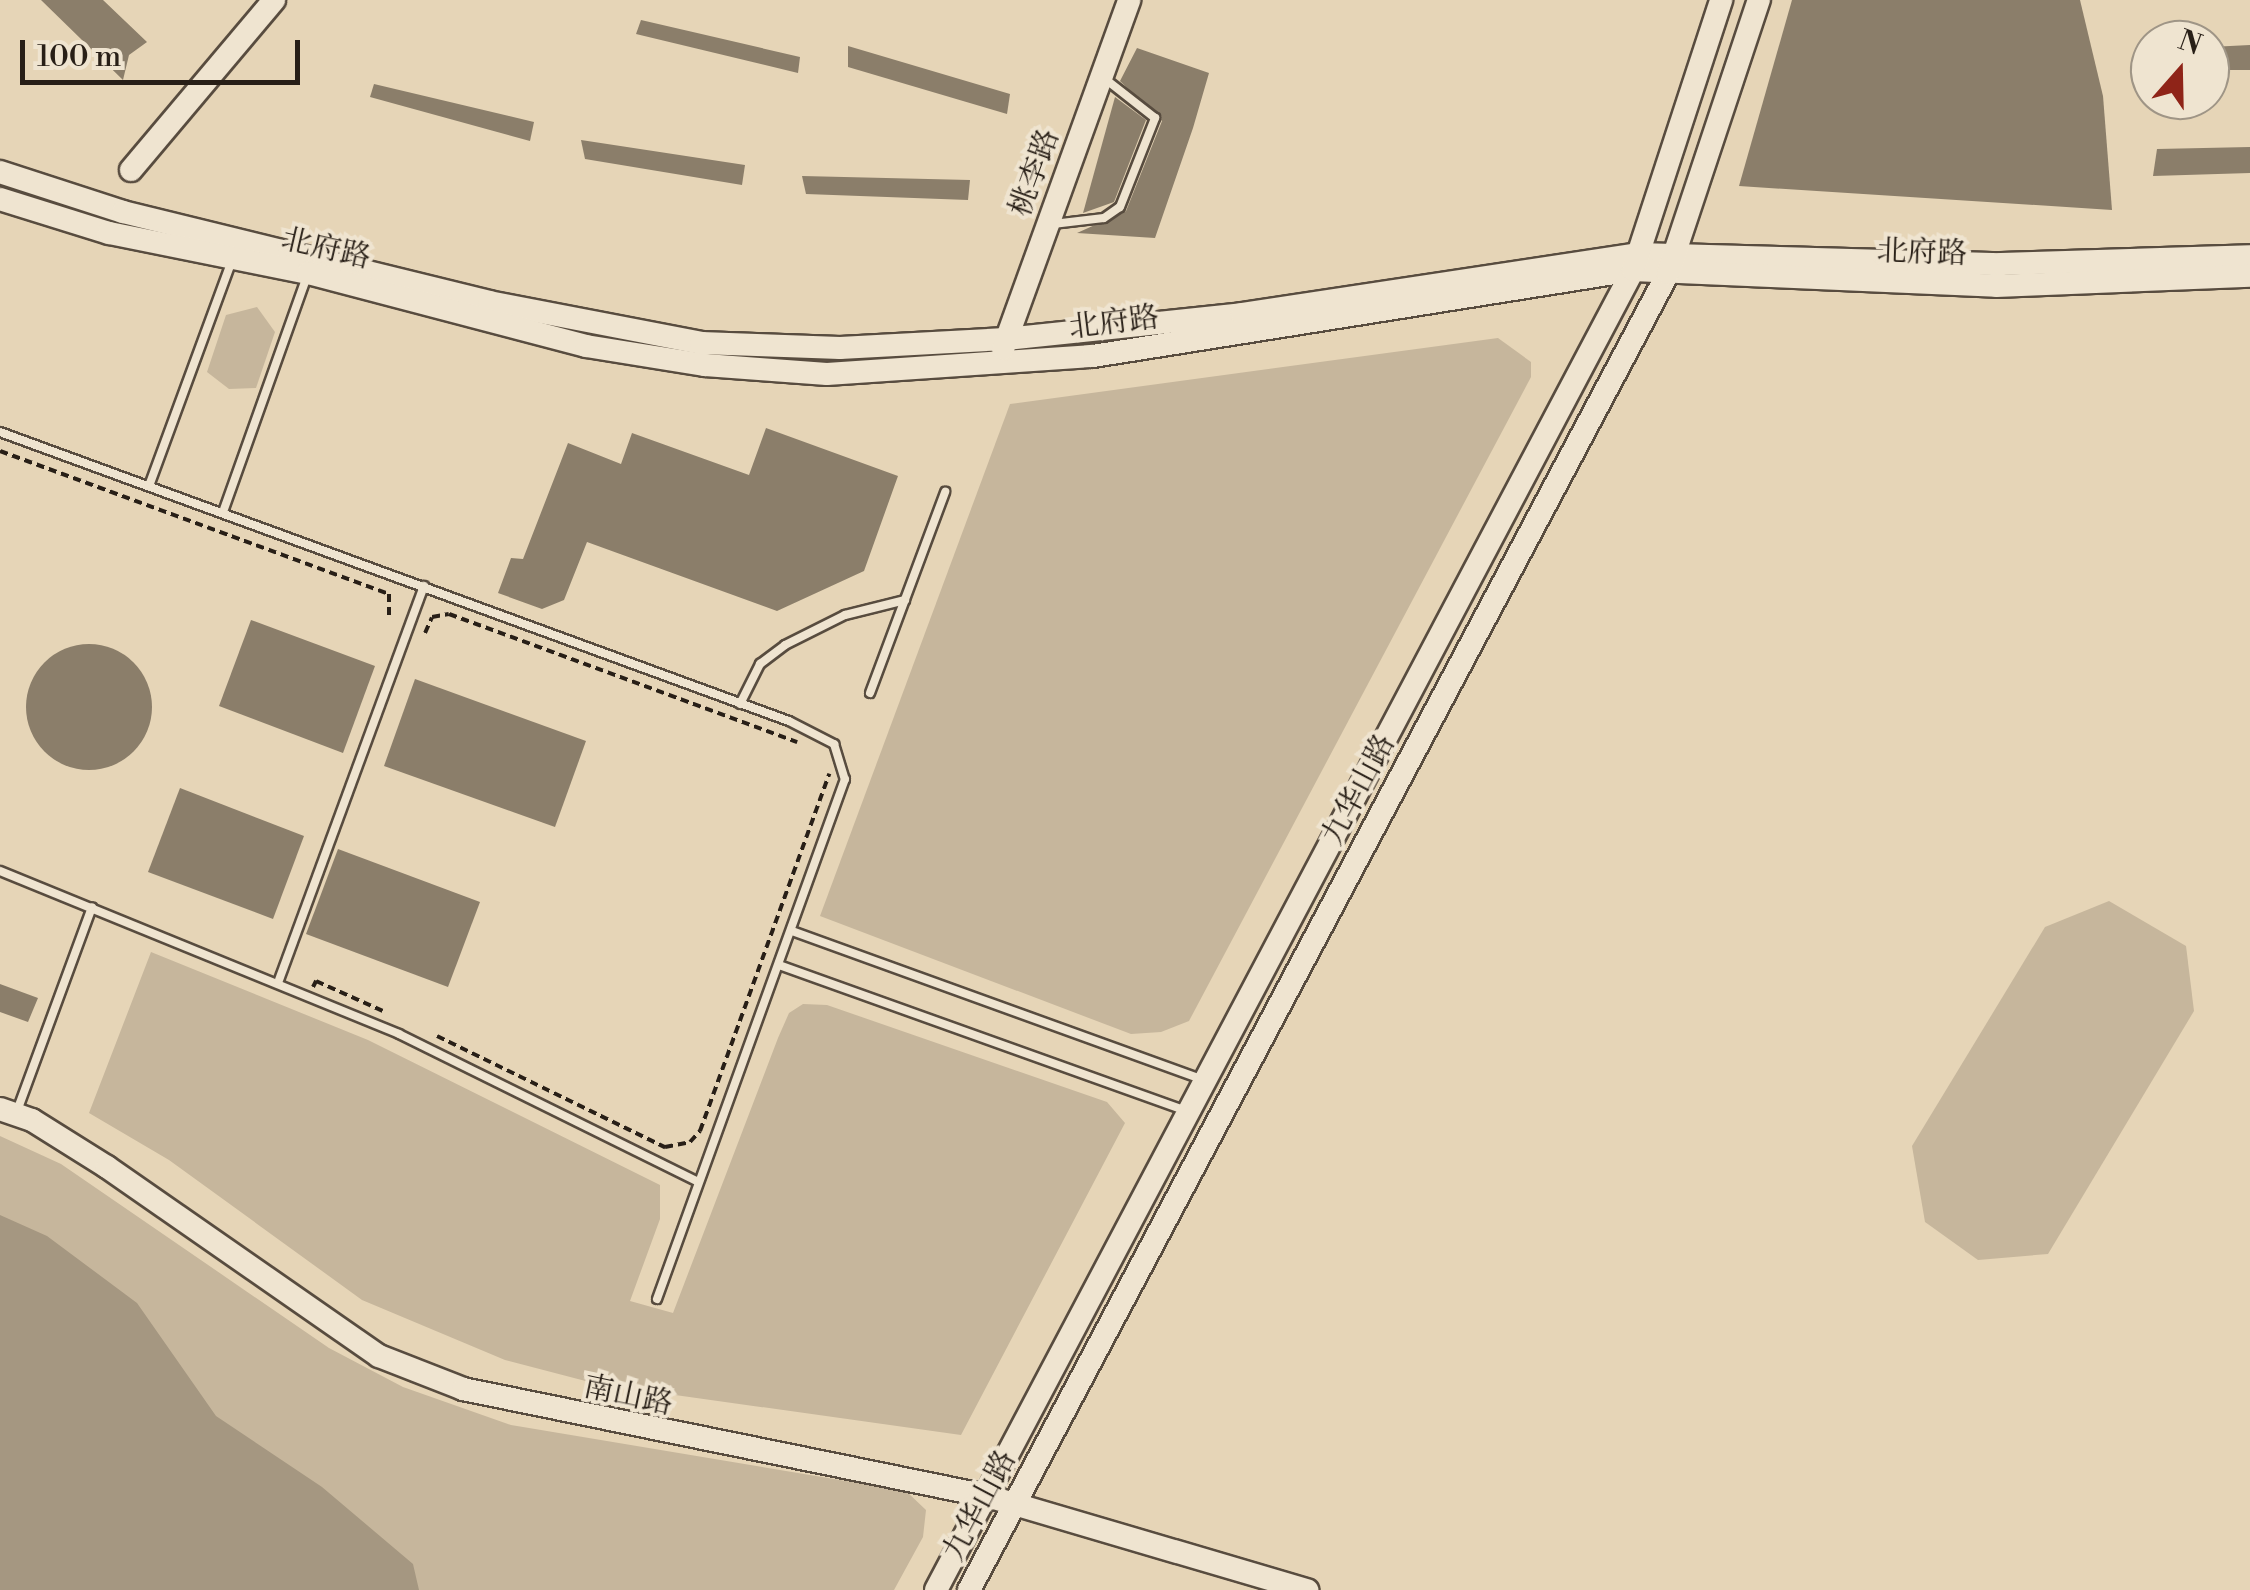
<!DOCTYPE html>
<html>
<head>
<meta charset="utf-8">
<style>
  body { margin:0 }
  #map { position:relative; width:2250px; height:1590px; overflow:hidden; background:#e6d5b7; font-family:"Libre Bodoni","Noto Serif SC",serif }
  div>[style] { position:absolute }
  .green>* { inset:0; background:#c6b69c }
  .water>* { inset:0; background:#a59781 }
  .building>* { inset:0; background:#8b7e6a }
  .round { border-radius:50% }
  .path>* { height:4px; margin-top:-2px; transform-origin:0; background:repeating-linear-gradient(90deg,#281f17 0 8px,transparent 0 13px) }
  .roads { filter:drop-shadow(2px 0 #584c3f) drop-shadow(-2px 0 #584c3f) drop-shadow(0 2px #584c3f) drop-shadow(0 -2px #584c3f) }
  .lane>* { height:8px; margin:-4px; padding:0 4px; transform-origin:4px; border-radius:4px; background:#efe4d0 }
  .secondary>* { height:22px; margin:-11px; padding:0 11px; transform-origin:11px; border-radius:11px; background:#efe4d0 }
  span { translate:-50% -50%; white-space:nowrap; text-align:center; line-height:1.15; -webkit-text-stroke:8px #efe4d0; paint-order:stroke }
  .street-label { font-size:30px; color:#281f17 }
  .north { position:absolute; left:2130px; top:20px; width:100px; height:100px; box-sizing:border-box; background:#efe4d0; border:2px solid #9f9586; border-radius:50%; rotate:20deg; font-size:28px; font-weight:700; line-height:40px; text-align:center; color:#281f17 }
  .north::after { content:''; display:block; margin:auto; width:35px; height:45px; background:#8f2418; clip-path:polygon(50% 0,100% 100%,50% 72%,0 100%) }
  .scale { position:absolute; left:20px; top:40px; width:280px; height:45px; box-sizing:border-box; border:5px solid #281f17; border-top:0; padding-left:12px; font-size:30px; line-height:35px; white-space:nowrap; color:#281f17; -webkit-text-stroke:8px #efe4d0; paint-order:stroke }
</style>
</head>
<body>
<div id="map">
  <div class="green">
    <div style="clip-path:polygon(257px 307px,275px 332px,256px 388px,229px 389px,207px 372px,226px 315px)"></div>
    <div style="clip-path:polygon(1498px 338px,1531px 362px,1531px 377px,1189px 1021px,1161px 1032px,1131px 1034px,820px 916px,1010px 404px)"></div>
    <div style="clip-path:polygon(2109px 901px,2186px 946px,2194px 1011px,2048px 1254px,1978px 1260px,1925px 1222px,1912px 1146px,2045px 927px)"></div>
    <div style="clip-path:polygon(151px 952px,368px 1040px,660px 1185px,660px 1219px,630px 1301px,673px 1313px,778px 1038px,789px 1013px,803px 1004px,827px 1005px,1107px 1102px,1125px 1123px,961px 1435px,597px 1384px,505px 1360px,362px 1300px,169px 1160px,89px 1113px)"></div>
    <div style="clip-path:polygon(0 1136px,61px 1164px,329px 1348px,403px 1387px,511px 1425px,906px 1491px,926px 1510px,923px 1537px,894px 1590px,0 1590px)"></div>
  </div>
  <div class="water">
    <div style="clip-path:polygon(0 1215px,47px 1236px,137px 1303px,216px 1416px,322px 1487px,413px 1564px,419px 1590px,0 1590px)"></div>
  </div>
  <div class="building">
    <div style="clip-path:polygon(41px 0,103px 0,147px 42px,129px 55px,123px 80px)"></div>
    <div style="clip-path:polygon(1792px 0,2080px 0,2103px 96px,2112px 210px,1739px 186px)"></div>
    <div style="clip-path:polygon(641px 20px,800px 57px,798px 73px,636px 34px)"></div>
    <div style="clip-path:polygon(2250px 45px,2250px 70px,2210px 70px,2210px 47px)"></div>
    <div style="clip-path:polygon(848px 46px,1010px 94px,1007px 114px,848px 67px)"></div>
    <div style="clip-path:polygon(1137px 48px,1209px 73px,1193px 128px,1155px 238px,1077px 233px,1126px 211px,1162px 121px,1120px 81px)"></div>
    <div style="clip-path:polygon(374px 84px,534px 122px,530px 141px,370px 97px)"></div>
    <div style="clip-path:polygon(1115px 97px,1146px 120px,1114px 202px,1083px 213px)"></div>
    <div style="clip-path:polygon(581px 140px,745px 165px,742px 185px,585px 159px)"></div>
    <div style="clip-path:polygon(2250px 147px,2250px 173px,2153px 176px,2157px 149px)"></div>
    <div style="clip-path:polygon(802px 176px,970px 180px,968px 200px,806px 194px)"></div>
    <div style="clip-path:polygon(766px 428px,898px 476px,864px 571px,777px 611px,587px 542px,564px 600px,542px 609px,498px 593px,511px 558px,523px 559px,568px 443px,621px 464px,632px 433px,749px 475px)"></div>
    <div style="clip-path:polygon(251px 620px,375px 666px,343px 753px,219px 706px)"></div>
    <div class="round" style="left:26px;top:644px;width:126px;height:126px"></div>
    <div style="clip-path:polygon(415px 679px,586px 741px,555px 827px,384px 766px)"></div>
    <div style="clip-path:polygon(180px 788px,304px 836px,273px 919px,148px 872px)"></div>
    <div style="clip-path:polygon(338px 849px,480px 902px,448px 987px,306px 934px)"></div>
    <div style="clip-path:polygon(0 984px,38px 998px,28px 1022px,0 1012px)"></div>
  </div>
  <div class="path">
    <div style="left:0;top:451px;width:414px;rotate:20.2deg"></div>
    <div style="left:389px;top:594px;width:26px;rotate:90deg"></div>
    <div style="left:425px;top:633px;width:17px;rotate:-66deg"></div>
    <div style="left:432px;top:617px;width:17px;rotate:-10deg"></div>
    <div style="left:449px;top:614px;width:371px;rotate:20.2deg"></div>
    <div style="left:313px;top:987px;width:7px;rotate:-63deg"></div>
    <div style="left:316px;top:981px;width:73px;rotate:24.1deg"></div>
    <div style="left:437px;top:1036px;width:254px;rotate:26deg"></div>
    <div style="left:665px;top:1147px;width:25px;rotate:-11deg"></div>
    <div style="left:690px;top:1142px;width:15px;rotate:-48deg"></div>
    <div style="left:700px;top:1131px;width:380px;rotate:-70.1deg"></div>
  </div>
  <div class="roads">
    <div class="lane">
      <div style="left:1053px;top:224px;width:51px;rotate:-6.7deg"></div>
      <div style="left:1104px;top:218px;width:19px;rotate:-35deg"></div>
      <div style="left:1120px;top:207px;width:96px;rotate:-68.5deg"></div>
      <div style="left:1155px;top:118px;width:63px;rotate:-142deg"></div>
      <div style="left:0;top:432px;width:840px;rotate:20.12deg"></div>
      <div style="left:789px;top:721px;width:51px;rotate:27.1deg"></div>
      <div style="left:834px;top:744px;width:37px;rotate:73deg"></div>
      <div style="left:845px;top:779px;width:553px;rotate:109.88deg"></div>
      <div style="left:149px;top:486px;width:238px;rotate:-69.8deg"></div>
      <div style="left:223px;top:512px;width:251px;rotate:-70.4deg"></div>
      <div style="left:870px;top:693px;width:215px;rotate:-69.5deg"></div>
      <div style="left:740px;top:704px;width:45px;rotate:-63.4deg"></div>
      <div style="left:760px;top:664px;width:31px;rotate:-37deg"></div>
      <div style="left:785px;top:645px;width:67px;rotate:-26.6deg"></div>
      <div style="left:845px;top:615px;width:62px;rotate:-14deg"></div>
      <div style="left:0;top:871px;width:431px;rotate:22.2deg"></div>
      <div style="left:399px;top:1034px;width:334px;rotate:26.3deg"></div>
      <div style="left:792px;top:931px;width:435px;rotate:19.9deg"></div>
      <div style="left:779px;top:965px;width:430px;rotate:19.7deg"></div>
      <div style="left:279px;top:980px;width:420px;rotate:-69.8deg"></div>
      <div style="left:17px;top:1111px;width:217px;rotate:-69.8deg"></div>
    </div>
    <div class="secondary">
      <div style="left:131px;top:170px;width:222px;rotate:-49.9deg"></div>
      <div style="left:0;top:172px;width:129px;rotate:18deg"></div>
      <div style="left:123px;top:212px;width:377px;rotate:13.8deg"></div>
      <div style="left:489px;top:302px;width:216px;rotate:10.9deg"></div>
      <div style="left:701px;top:343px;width:139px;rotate:2.1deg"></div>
      <div style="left:840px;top:348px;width:166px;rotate:-3.1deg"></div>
      <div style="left:1006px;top:339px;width:237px;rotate:-6deg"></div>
      <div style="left:1242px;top:314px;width:401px;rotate:-8.6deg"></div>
      <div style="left:1638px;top:254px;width:363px;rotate:1.6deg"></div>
      <div style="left:2001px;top:264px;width:249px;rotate:-1.8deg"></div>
      <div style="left:0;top:199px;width:114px;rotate:17.3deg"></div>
      <div style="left:109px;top:233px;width:203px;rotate:11.4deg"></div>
      <div style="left:308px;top:273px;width:287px;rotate:14.7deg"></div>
      <div style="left:586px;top:346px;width:121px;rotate:9.1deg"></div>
      <div style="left:705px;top:365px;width:122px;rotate:4.2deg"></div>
      <div style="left:827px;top:374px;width:267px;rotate:-3.9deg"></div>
      <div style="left:1093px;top:356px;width:547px;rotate:-9.05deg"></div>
      <div style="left:1633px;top:270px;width:363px;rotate:2.5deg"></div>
      <div style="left:1996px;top:286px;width:254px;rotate:-2.3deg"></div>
      <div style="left:1003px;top:349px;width:371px;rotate:-70.1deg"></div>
      <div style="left:0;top:1109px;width:34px;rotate:19deg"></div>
      <div style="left:32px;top:1120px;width:89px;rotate:32.1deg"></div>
      <div style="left:107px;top:1167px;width:331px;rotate:34.8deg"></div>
      <div style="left:379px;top:1356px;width:90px;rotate:21.4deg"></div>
      <div style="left:463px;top:1389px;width:535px;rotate:11.54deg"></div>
      <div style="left:987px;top:1496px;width:334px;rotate:16.4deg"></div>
      <div style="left:936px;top:1590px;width:1493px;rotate:-62.16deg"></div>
      <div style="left:1633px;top:270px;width:284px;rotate:-71.9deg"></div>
      <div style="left:969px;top:1590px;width:1491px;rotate:-62.04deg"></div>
      <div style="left:1668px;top:273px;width:288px;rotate:-71.6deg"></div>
    </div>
  </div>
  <div class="street-label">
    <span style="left:1035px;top:173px;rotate:-70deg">桃李路</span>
    <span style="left:326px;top:249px;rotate:13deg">北府路</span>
    <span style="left:1922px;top:253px;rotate:2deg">北府路</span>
    <span style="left:1114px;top:323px;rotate:-7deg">北府路</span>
    <span style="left:1359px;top:790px;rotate:-62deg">九华山路</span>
    <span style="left:628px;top:1396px;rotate:12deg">南山路</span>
    <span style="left:980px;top:1506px;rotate:-62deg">九华山路</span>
  </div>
  <div class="north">N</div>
  <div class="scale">100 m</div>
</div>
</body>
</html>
